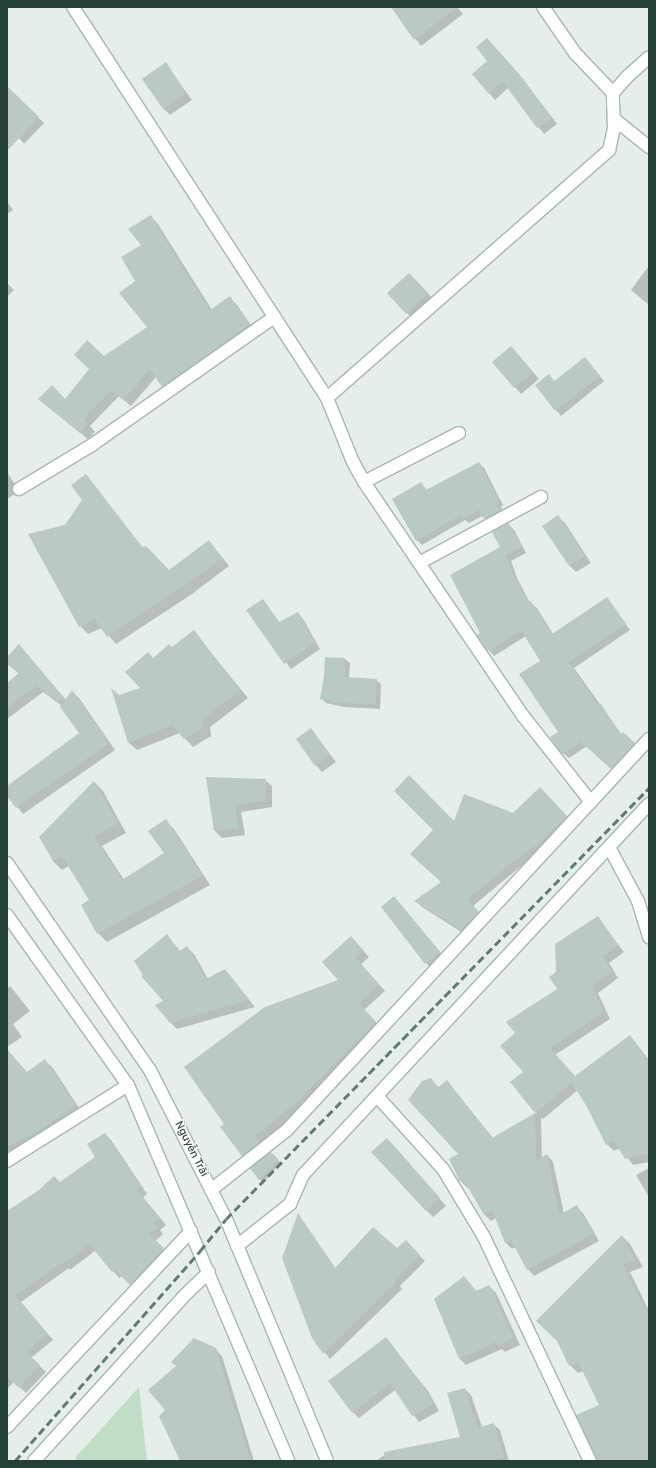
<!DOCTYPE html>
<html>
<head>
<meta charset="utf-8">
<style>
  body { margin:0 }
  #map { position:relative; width:656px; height:1468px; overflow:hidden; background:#e6eeea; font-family:Rubik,sans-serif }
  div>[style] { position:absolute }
  .green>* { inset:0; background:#c0dec7 }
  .shadow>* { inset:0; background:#0003 }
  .building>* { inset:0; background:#bbc9c3 }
  .roads { filter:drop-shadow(1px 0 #a8b6b1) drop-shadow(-1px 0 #a8b6b1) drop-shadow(0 1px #a8b6b1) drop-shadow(0 -1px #a8b6b1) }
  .service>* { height:12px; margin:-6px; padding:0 6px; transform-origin:6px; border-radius:6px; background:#fff }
  .minor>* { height:12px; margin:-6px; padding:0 6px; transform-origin:6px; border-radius:6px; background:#fff }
  .secondary>* { height:12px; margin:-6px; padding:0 6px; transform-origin:6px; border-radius:6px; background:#fff }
  .rail>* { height:3px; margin-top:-1.5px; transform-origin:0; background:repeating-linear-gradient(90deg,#607b73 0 8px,transparent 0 12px) }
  span { translate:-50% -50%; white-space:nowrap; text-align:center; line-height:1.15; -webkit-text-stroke:3px #f7faf8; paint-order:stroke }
  .street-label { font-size:11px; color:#254038 }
  .frame { position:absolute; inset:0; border:8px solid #254038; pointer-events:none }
</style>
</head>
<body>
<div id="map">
  <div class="green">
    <div style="clip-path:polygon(139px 1387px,147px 1461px,78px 1461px,75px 1458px)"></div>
  </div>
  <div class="shadow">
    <div style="clip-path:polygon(392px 7px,457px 7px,463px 14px,421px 46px)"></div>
    <div style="clip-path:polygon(165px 63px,192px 100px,170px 115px,163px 108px)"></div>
    <div style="clip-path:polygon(473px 74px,522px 78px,557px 124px,544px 134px,508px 88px,495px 100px)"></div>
    <div style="clip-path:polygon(7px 88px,44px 123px,24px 144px,7px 123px)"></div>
    <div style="clip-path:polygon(7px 201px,13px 210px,7px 214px)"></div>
    <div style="clip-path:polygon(151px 217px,158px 224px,212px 310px,230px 298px,237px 305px,256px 333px,170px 393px,156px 377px,131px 406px,119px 396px,90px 426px,95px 432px,88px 439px,47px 406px,65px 401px,104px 357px,149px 327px,136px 281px,142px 245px)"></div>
    <div style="clip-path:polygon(648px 267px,649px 268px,649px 305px,631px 290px)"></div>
    <div style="clip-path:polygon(416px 281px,434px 300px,413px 320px,407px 313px)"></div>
    <div style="clip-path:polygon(7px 283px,14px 290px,7px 297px)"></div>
    <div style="clip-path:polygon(511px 347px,539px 379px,521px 394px,515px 387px)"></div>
    <div style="clip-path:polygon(585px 358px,604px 381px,561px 416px,536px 385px,548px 375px,555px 382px)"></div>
    <div style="clip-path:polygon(479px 463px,484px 468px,503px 505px,501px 507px,505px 515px,490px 523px,484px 515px,469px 523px,465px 520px,422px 545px,417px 540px,421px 483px,427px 490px)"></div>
    <div style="clip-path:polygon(7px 472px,19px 491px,7px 499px)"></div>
    <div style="clip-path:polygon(86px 475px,143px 548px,169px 571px,209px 541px,229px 566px,192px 594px,116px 644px,102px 628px,88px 634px,80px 626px,65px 526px,83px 500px)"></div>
    <div style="clip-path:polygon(558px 517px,565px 523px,591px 563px,576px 572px,570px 566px,544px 526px)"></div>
    <div style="clip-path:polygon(508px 524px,514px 530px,526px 553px,511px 561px,517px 578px,530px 603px,537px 608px,553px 634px,607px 598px,630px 630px,574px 668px,622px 735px,623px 734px,640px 749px,617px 773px,587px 746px,569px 758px,563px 753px,560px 732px,541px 661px,526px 636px,494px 656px,489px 650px,482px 633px,501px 547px)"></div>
    <div style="clip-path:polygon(263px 600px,280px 623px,298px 613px,303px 619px,320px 649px,291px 669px,248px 611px)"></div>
    <div style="clip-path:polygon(194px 632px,248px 698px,210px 727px,211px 736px,193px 747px,180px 733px,137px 750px,128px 742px,119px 696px,142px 689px,153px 659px,172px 648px)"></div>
    <div style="clip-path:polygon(19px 645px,66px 700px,72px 692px,79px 698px,115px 750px,23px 814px,7px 794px,7px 787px,81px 733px,62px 706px,43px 692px,7px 719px,7px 684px,19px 674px,7px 663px,7px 658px)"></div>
    <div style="clip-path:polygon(345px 659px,350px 663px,349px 678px,376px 680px,381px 684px,380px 709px,344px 707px,326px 703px,321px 698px)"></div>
    <div style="clip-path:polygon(311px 729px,336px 762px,322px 772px,316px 765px)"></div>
    <div style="clip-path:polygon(208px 778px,265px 780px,272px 786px,272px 807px,241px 812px,245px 835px,222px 838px,215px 831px)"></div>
    <div style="clip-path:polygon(94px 782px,103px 791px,126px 833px,102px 846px,124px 880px,166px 854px,165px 820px,174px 829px,210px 885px,107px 942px,98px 933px,91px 901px,69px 866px,62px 870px,53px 861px)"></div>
    <div style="clip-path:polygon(540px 789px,573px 823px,473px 906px,485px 919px,469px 937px,422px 907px,416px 901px,442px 883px,455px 823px,513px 814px)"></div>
    <div style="clip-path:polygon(394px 897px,446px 959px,432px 970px,382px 907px)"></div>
    <div style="clip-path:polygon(597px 917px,624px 952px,609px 963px,618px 978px,598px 993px,610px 1019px,555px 1055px,575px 1077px,630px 1036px,636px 1043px,649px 1060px,649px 1162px,633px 1165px,620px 1148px,614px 1151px,607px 1144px,578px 1090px,543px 1119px,541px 1117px,542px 1159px,547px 1155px,553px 1162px,564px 1214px,576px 1207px,583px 1213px,599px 1241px,534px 1276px,528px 1269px,516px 1247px,512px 1249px,506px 1243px,496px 1218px,491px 1221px,485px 1215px,468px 1186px,467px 1188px,461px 1181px,460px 1155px,431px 1079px,439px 1088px,447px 1081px,493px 1138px,537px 1113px,512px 1082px,524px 1072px,516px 1033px,559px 989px,557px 972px)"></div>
    <div style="clip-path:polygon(167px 935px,180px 951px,187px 947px,194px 954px,208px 979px,231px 977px,255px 1007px,177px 1029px,170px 1022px,164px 1001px)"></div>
    <div style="clip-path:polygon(357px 944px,369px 957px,361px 964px,385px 991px,364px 1010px,382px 1029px,304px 1107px,260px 1143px,265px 1148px,248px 1162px,242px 1156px,225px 1124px,340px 980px)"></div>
    <div style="clip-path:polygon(10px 986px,30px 1011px,13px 1024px,22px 1037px,7px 1047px,7px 989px)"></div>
    <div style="clip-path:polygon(7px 1050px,27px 1073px,45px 1061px,53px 1068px,82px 1113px,13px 1155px,7px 1150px)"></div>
    <div style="clip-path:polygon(105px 1134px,111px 1140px,147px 1194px,143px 1197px,166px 1225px,160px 1230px,163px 1234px,155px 1241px,169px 1255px,137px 1291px,122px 1276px,119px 1278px,96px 1250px,70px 1270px,69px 1268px,21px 1302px,53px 1340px,31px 1358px,46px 1372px,26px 1393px,14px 1382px,7px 1389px,7px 1213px,60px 1183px,97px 1157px)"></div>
    <div style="clip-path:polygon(394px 1146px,446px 1206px,433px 1217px,426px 1210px)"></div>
    <div style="clip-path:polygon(271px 1154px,281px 1163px,263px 1183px,252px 1169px)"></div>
    <div style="clip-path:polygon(649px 1168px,649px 1197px,636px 1175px)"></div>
    <div style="clip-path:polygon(298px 1215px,336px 1269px,397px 1249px,406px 1241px,425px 1261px,400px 1286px,402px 1289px,330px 1359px,313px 1338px)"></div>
    <div style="clip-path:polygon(622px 1236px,630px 1244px,643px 1267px,630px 1272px,649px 1311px,649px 1461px,597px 1461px,601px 1405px,583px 1371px,578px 1373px,570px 1365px)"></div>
    <div style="clip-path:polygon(464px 1277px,477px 1292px,489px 1286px,496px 1293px,520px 1345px,505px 1352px,502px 1349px,466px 1365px,460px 1359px)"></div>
    <div style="clip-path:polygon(385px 1338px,428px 1391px,439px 1411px,419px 1422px,395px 1390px,359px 1418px,353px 1412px)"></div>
    <div style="clip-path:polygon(215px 1349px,222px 1356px,254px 1461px,177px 1461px,180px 1459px)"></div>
    <div style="clip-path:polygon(465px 1389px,471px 1395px,482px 1427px,493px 1424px,500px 1430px,509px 1461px,376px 1461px,387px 1453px,461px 1438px)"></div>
  </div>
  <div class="building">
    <div style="clip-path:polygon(391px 7px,457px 7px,414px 40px)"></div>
    <div style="clip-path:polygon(487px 38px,520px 75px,552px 118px,537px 128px,503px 82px,489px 94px,472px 74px,487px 61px,476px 47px)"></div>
    <div style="clip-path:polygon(166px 62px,186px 93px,163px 109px,142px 79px)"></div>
    <div style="clip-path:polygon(7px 86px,39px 117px,7px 151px)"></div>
    <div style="clip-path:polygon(151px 215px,183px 269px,210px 310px,230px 296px,249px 325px,162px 387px,150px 369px,123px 400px,112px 390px,84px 419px,88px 424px,80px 433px,38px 399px,52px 385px,65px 399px,89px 369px,74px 355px,87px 340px,104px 356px,147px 327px,119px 293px,135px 281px,121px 257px,141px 245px,128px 229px)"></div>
    <div style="clip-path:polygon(409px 273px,428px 293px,406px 314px,387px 293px)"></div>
    <div style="clip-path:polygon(511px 346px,533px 372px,514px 388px,492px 362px)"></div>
    <div style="clip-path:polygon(585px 357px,600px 376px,555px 411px,535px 385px,549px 374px,554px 381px)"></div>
    <div style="clip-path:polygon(479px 462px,499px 500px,496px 502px,501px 510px,484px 519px,479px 510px,463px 519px,461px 515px,416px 541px,392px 499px,421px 482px,426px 490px)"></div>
    <div style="clip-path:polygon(86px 474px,142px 547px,146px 546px,169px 570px,209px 540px,222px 558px,184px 586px,107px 637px,95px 619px,79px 627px,28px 534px,65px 525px,82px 500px,71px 485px)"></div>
    <div style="clip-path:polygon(558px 515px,585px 556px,569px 566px,542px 526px)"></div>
    <div style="clip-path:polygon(508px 523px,522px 547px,506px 555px,512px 572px,528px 603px,531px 601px,552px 634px,607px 597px,626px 624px,569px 662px,598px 705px,601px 704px,621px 735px,623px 732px,635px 743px,611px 769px,581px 742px,562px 754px,550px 737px,558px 732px,519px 674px,540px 661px,521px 630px,488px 651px,477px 635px,480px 633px,450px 575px,500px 547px,492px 532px)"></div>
    <div style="clip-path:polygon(263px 599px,279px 622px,298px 612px,315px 643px,284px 664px,246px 610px)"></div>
    <div style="clip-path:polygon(194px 630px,240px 690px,203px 719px,203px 728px,184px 739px,172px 725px,128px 743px,111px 688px,119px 695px,140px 688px,125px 672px,148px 652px,153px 658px,169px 644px,172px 647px)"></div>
    <div style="clip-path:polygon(19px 644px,63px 697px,58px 702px,36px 686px,7px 708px,7px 683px,19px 673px,7px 664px,7px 657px)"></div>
    <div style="clip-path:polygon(325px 657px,345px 658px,345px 677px,377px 679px,376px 704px,338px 703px,320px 699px,324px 676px)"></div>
    <div style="clip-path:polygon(72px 690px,109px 743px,16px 808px,7px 796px,7px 786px,79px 733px,60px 707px)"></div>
    <div style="clip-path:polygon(311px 728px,330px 755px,315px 766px,296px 739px)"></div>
    <div style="clip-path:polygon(409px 775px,454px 821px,464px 794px,513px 813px,540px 787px,567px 816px,533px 848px,532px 847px,467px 899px,479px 912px,461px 930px,414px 901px,441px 882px,410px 854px,433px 830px,394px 791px)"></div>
    <div style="clip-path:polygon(206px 777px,266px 779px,265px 801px,235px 805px,239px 829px,214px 831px)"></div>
    <div style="clip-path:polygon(94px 781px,118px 823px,94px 837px,122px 880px,164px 853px,148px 831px,166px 819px,202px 876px,97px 934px,81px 905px,89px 900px,62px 856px,53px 861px,39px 837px)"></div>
    <div style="clip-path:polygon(394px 896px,440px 952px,425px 964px,381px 907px)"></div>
    <div style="clip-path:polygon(598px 916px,618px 945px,603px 956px,612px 971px,592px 986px,604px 1012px,550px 1048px,575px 1076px,630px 1035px,649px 1061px,649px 1154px,625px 1159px,614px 1141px,606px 1145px,587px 1107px,572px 1083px,535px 1113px,510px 1082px,523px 1072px,500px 1046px,515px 1033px,506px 1022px,557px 989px,549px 977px,556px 972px,555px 944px)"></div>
    <div style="clip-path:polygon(167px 934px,179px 951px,187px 946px,206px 979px,225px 969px,249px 1000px,170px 1023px,155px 1005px,163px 1001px,141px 976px,143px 975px,134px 961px)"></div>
    <div style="clip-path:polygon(351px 936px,363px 950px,355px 957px,379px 985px,359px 1003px,376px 1022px,298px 1101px,255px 1136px,260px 1142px,242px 1156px,220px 1127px,224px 1124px,184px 1067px,265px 1007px,338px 980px,322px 962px)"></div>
    <div style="clip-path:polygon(7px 1049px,27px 1072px,45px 1059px,75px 1105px,42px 1129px,7px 1147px)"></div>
    <div style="clip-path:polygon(431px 1078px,437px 1088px,447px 1080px,492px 1138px,535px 1113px,536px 1161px,547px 1154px,559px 1215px,577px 1205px,593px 1234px,527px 1270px,511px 1240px,505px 1243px,492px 1210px,484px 1215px,463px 1179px,460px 1182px,449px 1159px,458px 1154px,408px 1100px,422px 1081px)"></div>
    <div style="clip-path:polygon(105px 1133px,141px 1187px,137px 1190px,160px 1219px,154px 1223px,158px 1228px,149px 1234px,164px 1248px,130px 1285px,115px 1270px,112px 1272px,89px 1244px,63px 1264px,62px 1262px,15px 1296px,48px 1334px,26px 1352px,40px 1365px,19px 1388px,7px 1376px,7px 1211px,39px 1190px,54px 1176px,60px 1182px,95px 1157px,87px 1144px)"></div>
    <div style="clip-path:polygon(387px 1138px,440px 1198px,426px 1211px,371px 1152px)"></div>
    <div style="clip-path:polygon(271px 1152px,279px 1160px,259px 1180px,250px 1168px)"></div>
    <div style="clip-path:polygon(298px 1213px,335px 1268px,373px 1227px,397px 1248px,406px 1240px,420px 1255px,394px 1280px,397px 1282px,323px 1354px,312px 1338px,282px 1258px)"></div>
    <div style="clip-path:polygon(622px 1235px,636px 1260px,623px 1264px,649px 1316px,649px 1461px,597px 1461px,576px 1415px,599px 1405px,578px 1362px,569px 1366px,557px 1341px,536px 1321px)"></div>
    <div style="clip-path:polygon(464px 1276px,476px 1291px,489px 1285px,514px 1338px,498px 1346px,496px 1342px,459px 1359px,434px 1299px)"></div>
    <div style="clip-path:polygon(386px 1337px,422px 1384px,433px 1404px,412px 1416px,390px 1383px,352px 1413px,328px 1381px)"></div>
    <div style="clip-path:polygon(194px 1338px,216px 1348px,235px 1412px,236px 1411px,251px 1461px,180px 1461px,159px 1416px,165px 1410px,148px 1390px,176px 1366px,171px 1362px)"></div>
    <div style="clip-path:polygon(465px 1388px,478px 1428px,494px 1423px,504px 1457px,491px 1461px,385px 1461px,384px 1452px,460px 1437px,447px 1393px)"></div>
  </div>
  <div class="roads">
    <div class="service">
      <div style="left:524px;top:717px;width:108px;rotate:51.8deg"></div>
    </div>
    <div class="minor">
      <div style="left:73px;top:7px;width:466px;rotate:57deg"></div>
      <div style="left:327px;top:398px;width:69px;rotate:67.9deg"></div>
      <div style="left:353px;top:462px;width:23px;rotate:61deg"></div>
      <div style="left:364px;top:482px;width:284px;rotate:55.8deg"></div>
      <div style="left:543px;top:7px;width:56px;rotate:55.2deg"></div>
      <div style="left:575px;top:53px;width:55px;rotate:46.5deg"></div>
      <div style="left:614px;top:119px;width:45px;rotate:38.7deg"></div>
      <div style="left:327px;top:398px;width:376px;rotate:-41.3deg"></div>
      <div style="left:609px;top:150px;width:22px;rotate:-77deg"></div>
      <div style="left:614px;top:129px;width:36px;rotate:-92deg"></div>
      <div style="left:613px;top:93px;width:23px;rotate:-49deg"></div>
      <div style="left:628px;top:76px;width:28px;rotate:-42deg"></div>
      <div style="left:364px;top:482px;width:107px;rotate:-27.3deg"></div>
      <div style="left:19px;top:489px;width:85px;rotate:-31.1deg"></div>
      <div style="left:92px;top:445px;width:223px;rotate:-35.1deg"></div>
      <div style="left:419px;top:563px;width:139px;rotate:-28.4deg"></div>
      <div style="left:609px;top:847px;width:61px;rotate:61.8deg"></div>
      <div style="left:638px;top:901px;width:38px;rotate:73deg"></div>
      <div style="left:377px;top:1096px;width:98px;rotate:47.9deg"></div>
      <div style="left:443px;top:1169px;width:79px;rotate:58.9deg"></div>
      <div style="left:484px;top:1237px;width:248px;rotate:64.7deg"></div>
      <div style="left:7px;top:1161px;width:143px;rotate:-32.1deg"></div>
      <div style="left:211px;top:1190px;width:97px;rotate:-38.3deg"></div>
      <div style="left:287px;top:1130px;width:533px;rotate:-47.21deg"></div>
      <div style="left:237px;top:1246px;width:68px;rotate:-38.4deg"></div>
      <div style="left:290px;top:1204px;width:32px;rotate:-66deg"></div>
      <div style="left:303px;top:1175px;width:507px;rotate:-47deg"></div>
      <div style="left:7px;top:1427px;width:269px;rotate:-46.8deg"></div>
      <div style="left:34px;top:1461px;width:222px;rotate:-47.7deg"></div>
      <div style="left:183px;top:1297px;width:36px;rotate:-44deg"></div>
    </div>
    <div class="secondary">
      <div style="left:7px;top:863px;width:252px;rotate:55.4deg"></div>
      <div style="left:150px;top:1070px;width:167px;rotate:63deg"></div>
      <div style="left:226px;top:1219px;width:262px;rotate:67.3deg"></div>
      <div style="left:7px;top:915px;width:209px;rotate:54.6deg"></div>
      <div style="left:128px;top:1085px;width:409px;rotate:66.9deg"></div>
    </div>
  </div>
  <div class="rail">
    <div style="left:15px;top:1461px;width:280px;rotate:-48.6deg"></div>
    <div style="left:200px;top:1251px;width:41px;rotate:-50.9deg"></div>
    <div style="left:226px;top:1219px;width:604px;rotate:-45.54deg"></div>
  </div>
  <div class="street-label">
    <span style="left:191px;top:1149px;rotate:63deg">Nguyễn Trãi</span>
  </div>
  <div class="frame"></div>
</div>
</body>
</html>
